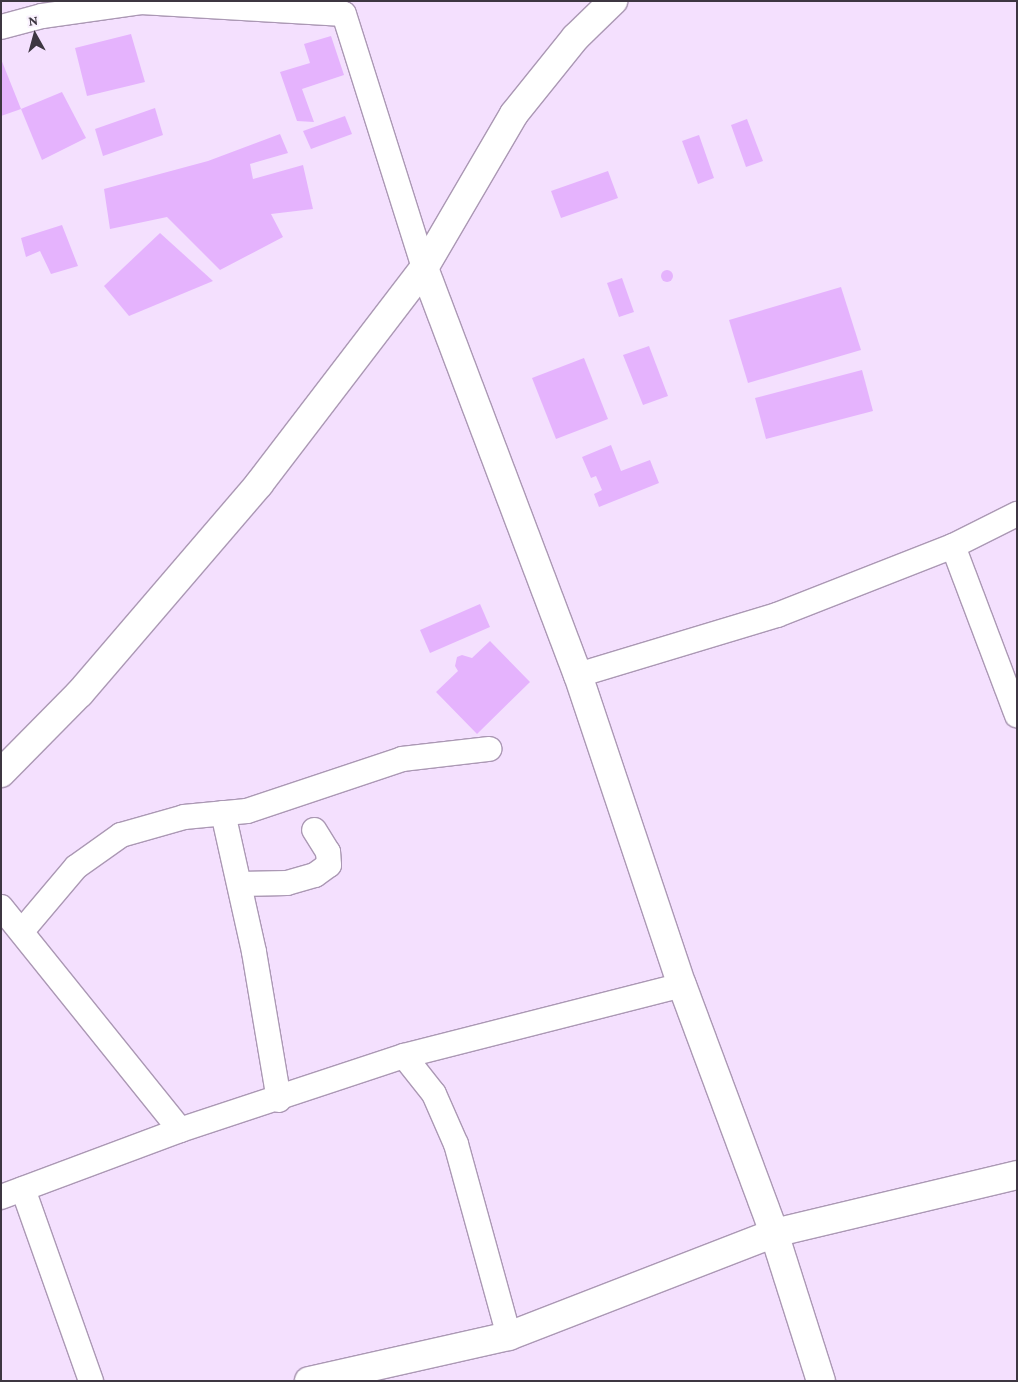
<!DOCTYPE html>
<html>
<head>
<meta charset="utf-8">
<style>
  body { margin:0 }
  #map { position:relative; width:1018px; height:1382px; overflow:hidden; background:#f4e0fe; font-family:"Crimson Pro",serif }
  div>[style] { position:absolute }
  .building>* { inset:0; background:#e5b3fd }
  .round { border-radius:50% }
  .roads { filter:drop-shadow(1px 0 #ab98b4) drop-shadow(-1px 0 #ab98b4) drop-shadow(0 1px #ab98b4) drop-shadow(0 -1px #ab98b4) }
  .minor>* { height:24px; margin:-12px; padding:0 12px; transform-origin:12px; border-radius:12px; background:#fff }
  .tertiary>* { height:28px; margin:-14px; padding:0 14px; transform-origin:14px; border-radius:14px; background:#fff }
  .primary>* { height:28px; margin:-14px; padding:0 14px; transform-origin:14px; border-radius:14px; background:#fff }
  span { translate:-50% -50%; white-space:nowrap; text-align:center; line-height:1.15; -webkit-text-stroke:4px #faf2fe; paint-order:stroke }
  .frame { position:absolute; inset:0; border:2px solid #3d3641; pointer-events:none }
  .north { position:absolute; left:10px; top:10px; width:50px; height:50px; -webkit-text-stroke:4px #faf2fe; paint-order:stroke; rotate:353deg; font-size:14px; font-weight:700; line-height:20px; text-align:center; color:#3d3641 }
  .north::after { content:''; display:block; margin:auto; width:18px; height:22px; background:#3d3641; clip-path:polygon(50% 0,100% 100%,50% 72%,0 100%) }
</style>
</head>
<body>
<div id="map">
  <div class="building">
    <div style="clip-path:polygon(131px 34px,145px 82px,87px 96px,75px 48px)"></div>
    <div style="clip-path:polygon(331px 36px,344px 75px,302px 89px,314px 122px,297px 121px,280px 72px,310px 63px,304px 44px)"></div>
    <div style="clip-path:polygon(1px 59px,21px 109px,1px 116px)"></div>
    <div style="clip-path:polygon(62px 92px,86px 138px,42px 160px,21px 109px)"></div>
    <div style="clip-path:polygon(155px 108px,163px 135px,103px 156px,95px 129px)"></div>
    <div style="clip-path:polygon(345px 116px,352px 134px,311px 149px,303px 131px)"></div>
    <div style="clip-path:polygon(747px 119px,763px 161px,746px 167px,731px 125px)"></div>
    <div style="clip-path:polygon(280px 134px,288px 153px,250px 164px,253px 179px,303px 165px,313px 209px,271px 214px,283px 237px,220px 270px,167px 217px,110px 229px,104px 189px,208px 161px)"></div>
    <div style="clip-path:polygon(699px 135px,714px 178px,698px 184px,682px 141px)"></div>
    <div style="clip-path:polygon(608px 171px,618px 198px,561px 218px,551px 191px)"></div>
    <div style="clip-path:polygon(62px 225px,78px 266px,51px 274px,40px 251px,26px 257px,21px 238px)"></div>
    <div style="clip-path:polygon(160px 233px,213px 281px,129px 316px,104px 286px)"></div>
    <div class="round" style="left:661px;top:270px;width:12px;height:12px"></div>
    <div style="clip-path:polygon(622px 278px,634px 312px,619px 317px,607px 283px)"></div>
    <div style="clip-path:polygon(841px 287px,861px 350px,748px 383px,729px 320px)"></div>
    <div style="clip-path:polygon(649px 346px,668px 396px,643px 405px,623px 355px)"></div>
    <div style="clip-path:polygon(584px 358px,608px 419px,556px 439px,532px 378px)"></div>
    <div style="clip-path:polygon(862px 370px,873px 411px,766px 439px,755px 398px)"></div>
    <div style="clip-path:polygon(611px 445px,621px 471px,650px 460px,659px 483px,599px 507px,594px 494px,602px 490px,596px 476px,591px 478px,582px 457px)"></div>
    <div style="clip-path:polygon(480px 604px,490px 627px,430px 653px,420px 630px)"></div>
    <div style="clip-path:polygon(490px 641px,530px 682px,477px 734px,436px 692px,458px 671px,455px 666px,457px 657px,462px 655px,472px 658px)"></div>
  </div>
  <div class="roads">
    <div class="minor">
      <div style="left:344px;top:14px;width:266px;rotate:72.5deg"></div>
      <div style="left:1px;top:27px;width:42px;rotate:-15deg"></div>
      <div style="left:42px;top:16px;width:100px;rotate:-8deg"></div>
      <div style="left:141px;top:2px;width:203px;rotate:3.4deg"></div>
      <div style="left:953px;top:546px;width:181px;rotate:69.3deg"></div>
      <div style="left:578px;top:675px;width:208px;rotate:-16.8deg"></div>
      <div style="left:777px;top:615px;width:189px;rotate:-21.4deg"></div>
      <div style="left:953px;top:546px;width:72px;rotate:-26.6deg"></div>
      <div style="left:223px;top:813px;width:142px;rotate:77.4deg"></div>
      <div style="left:254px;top:952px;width:150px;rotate:80.4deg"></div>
      <div style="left:240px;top:884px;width:47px;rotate:-1.2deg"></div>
      <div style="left:287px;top:883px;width:29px;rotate:-16deg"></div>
      <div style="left:315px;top:875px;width:17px;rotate:-36deg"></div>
      <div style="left:329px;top:865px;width:13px;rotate:-94deg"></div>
      <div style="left:328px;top:852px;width:26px;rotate:-122deg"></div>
      <div style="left:1px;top:907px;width:286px;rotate:51.2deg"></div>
      <div style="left:22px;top:931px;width:84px;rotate:-49.8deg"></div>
      <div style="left:76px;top:867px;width:55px;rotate:-35.4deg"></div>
      <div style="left:121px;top:835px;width:66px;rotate:-15.9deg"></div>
      <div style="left:184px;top:817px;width:63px;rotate:-5.4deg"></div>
      <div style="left:247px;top:811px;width:163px;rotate:-18.5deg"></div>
      <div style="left:402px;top:759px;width:88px;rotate:-6.6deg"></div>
      <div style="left:404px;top:1056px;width:48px;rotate:51.7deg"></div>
      <div style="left:434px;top:1094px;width:55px;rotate:66.3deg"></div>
      <div style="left:456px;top:1144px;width:199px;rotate:74.6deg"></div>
      <div style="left:23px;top:1189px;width:204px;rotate:70.5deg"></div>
      <div style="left:1px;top:1197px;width:191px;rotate:-20.5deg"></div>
      <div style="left:180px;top:1130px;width:236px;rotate:-18.3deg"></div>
      <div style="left:404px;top:1056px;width:287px;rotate:-14.3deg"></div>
    </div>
    <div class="tertiary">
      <div style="left:424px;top:268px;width:178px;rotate:-59.7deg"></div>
      <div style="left:514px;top:114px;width:99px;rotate:-51.2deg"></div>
      <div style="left:576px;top:37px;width:52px;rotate:-44.2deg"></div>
      <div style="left:309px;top:1381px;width:205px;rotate:-12.7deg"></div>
      <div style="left:509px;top:1336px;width:284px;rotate:-21.2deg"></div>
      <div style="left:774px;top:1233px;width:250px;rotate:-13.4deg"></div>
    </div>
    <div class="primary">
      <div style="left:424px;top:268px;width:435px;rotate:69.3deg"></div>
      <div style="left:578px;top:675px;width:327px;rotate:71.5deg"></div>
      <div style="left:682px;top:985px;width:265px;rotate:69.6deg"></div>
      <div style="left:774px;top:1233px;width:155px;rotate:72.4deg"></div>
      <div style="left:1px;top:773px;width:112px;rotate:-45.4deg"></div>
      <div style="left:80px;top:693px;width:275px;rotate:-49.4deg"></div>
      <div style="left:259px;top:484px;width:272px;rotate:-52.6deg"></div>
    </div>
  </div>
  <div class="frame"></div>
  <div class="north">N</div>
</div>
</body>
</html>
